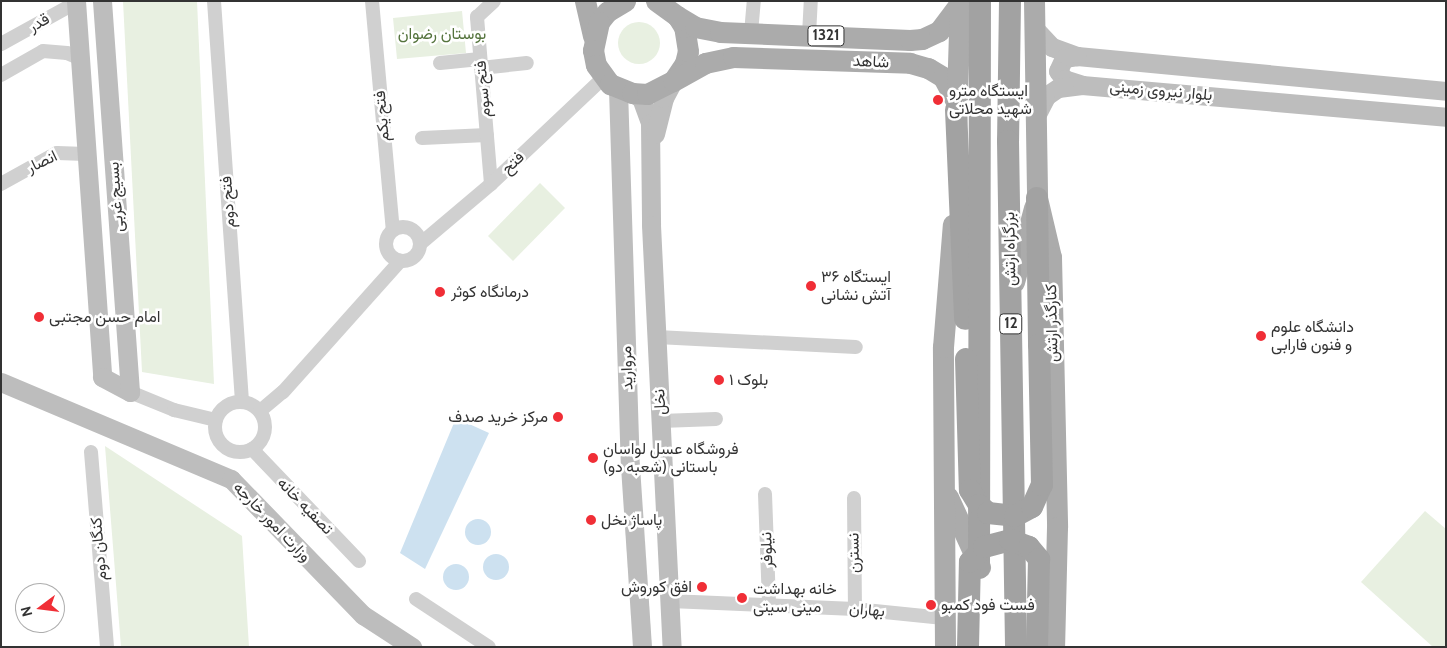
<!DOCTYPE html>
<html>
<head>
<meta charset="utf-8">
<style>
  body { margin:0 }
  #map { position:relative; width:1447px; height:648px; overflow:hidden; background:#fff; font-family:Cabin,Vazirmatn,sans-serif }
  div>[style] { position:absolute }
  .green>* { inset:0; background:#e8f0e1 }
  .round { border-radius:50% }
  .water>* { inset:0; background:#cde1f0 }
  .minor>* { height:14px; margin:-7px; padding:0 7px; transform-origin:7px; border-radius:7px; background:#d0d0d0 }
  .minor>.ring { margin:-7px; padding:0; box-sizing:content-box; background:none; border:14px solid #d0d0d0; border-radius:50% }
  .secondary>* { height:19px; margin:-9.5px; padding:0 9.5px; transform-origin:9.5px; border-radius:9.5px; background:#bdbdbd }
  .primary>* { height:21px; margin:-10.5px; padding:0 10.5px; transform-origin:10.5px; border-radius:10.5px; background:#ababab }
  .trunk>* { height:22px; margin:-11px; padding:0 11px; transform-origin:11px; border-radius:11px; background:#a2a2a2 }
  .trunk-bridge>* { height:22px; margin:-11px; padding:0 11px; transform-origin:11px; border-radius:11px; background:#a2a2a2 }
  .dots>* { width:14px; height:14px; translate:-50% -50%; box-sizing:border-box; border:2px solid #fff; border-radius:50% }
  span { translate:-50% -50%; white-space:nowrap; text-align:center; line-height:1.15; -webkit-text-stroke:5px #fff; paint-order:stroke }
  .shield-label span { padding:1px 4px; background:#fff; border:1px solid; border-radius:4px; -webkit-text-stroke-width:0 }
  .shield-label { font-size:15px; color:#333; font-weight:700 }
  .street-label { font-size:16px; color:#333 }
  .park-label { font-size:16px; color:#54733c }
  .poi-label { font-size:16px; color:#333 }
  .left { translate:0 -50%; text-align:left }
  .right { translate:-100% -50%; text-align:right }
  .frame { position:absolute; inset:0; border:2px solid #333; pointer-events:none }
  .north { position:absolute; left:15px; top:583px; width:50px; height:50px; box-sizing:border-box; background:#fff; border:1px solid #adadad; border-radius:50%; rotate:255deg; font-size:14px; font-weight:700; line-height:20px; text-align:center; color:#333 }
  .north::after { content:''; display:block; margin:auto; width:18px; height:22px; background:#f02e36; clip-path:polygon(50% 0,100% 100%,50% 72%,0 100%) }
</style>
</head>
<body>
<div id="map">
  <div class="green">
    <div style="clip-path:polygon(123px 1px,197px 1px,214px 384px,142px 372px)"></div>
    <div style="clip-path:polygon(462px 11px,466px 53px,397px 59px,393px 18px)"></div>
    <div class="round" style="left:618px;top:22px;width:42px;height:42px"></div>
    <div style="clip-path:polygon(540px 183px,565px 208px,513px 261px,488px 236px)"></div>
    <div style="clip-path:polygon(105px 446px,242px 536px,249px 647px,121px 647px)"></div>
    <div style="clip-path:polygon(1425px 511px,1446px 529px,1446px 647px,1433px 647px,1361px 582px)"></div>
  </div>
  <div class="water">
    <div style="clip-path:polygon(456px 418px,489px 433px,425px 569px,400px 553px)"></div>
    <div class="round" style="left:465px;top:519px;width:26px;height:26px"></div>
    <div class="round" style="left:483px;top:554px;width:26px;height:26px"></div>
    <div class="round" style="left:443px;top:564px;width:26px;height:26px"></div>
  </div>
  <div class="minor">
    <div style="left:214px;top:1px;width:402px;rotate:86deg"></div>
    <div style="left:372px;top:1px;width:230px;rotate:84.8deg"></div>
    <div style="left:751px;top:33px;width:32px;rotate:-85deg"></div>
    <div style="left:809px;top:35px;width:34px;rotate:-87deg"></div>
    <div style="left:1px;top:44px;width:87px;rotate:-28.9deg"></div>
    <div style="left:440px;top:63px;width:40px;rotate:-5.7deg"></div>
    <div style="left:481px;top:68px;width:46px;rotate:-6.2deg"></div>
    <div style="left:1px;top:75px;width:48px;rotate:-29.7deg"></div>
    <div style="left:43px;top:51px;width:24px;rotate:5deg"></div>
    <div style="left:67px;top:53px;width:13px;rotate:23deg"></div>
    <div style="left:422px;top:138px;width:65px;rotate:-2.6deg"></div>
    <div style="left:1px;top:184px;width:64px;rotate:-29deg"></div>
    <div style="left:57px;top:153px;width:29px;rotate:2deg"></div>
    <div style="left:491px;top:184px;width:168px;rotate:-94.8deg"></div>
    <div style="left:477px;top:17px;width:23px;rotate:-43deg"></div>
    <div class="ring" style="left:386px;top:227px;width:20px;height:20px"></div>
    <div style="left:420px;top:244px;width:93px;rotate:-40.2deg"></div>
    <div style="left:491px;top:184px;width:156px;rotate:-43.4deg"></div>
    <div style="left:657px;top:337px;width:199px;rotate:2.9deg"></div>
    <div style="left:130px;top:392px;width:48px;rotate:22.2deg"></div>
    <div style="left:174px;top:410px;width:43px;rotate:13.4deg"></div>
    <div class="ring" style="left:215px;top:402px;width:36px;height:36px"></div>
    <div style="left:260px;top:411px;width:30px;rotate:-40deg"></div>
    <div style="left:283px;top:392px;width:176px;rotate:-48.2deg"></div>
    <div style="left:661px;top:421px;width:55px;rotate:-2.1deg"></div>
    <div style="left:252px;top:449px;width:155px;rotate:46.3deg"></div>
    <div style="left:91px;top:452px;width:196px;rotate:85.3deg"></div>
    <div style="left:765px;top:494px;width:111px;rotate:87.9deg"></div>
    <div style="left:854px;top:498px;width:111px;rotate:89.5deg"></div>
    <div style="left:416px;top:599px;width:87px;rotate:33.3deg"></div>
    <div style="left:670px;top:601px;width:185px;rotate:2.5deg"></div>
    <div style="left:855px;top:609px;width:89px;rotate:5.8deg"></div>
  </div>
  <div class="secondary">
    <div style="left:76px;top:1px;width:377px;rotate:86deg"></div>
    <div style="left:102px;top:377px;width:32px;rotate:28deg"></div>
    <div style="left:102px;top:1px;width:392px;rotate:85.9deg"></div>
    <div style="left:1035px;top:29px;width:25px;rotate:47deg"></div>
    <div style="left:1052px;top:47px;width:27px;rotate:20deg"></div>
    <div style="left:1077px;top:56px;width:371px;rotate:5.4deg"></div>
    <div style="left:1077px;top:56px;width:13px;rotate:171deg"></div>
    <div style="left:1064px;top:58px;width:14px;rotate:115deg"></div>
    <div style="left:1058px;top:71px;width:10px;rotate:53deg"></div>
    <div style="left:1064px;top:79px;width:19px;rotate:18deg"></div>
    <div style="left:618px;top:89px;width:377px;rotate:88.2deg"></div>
    <div style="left:630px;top:466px;width:181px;rotate:86.2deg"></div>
    <div style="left:632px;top:93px;width:10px;rotate:29deg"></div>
    <div style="left:641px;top:98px;width:27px;rotate:70deg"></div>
    <div style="left:650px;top:123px;width:102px;rotate:89.4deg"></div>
    <div style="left:651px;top:225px;width:423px;rotate:87.2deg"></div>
    <div style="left:1036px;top:116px;width:22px;rotate:-63deg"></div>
    <div style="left:1046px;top:96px;width:14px;rotate:-34deg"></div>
    <div style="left:1058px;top:88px;width:24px;rotate:-7deg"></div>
    <div style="left:1082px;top:85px;width:365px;rotate:5deg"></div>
    <div style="left:655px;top:134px;width:37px;rotate:-76deg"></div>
    <div style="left:664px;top:98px;width:19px;rotate:-62deg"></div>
    <div style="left:1px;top:382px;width:250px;rotate:22.9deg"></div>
    <div style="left:231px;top:479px;width:190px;rotate:45.9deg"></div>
    <div style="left:363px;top:615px;width:59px;rotate:33.1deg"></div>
  </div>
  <div class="primary">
    <div style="left:585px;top:1px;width:36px;rotate:77deg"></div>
    <div style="left:625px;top:1px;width:21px;rotate:149deg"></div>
    <div style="left:607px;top:12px;width:13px;rotate:129deg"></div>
    <div style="left:599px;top:22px;width:29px;rotate:102deg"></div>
    <div style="left:593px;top:50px;width:15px;rotate:79deg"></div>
    <div style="left:596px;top:65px;width:24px;rotate:54deg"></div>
    <div style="left:610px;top:84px;width:24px;rotate:22deg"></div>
    <div style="left:632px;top:93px;width:15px;rotate:4deg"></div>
    <div style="left:647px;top:94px;width:29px;rotate:-27deg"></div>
    <div style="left:673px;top:81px;width:22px;rotate:-56deg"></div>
    <div style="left:685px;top:63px;width:12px;rotate:-76deg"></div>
    <div style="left:688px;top:51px;width:24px;rotate:-99deg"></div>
    <div style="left:684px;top:27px;width:13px;rotate:-122deg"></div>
    <div style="left:677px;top:16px;width:26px;rotate:-144deg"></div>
    <div style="left:1034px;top:1px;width:197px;rotate:89.1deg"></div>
    <div style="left:1037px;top:198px;width:61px;rotate:76.7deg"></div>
    <div style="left:1051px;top:257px;width:270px;rotate:88.7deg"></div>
    <div style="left:1057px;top:527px;width:120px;rotate:91.4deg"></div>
    <div style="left:677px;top:16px;width:21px;rotate:31deg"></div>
    <div style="left:695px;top:27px;width:25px;rotate:11deg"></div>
    <div style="left:720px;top:32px;width:190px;rotate:2.4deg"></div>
    <div style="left:910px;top:40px;width:12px;rotate:-5deg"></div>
    <div style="left:922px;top:39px;width:19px;rotate:-25deg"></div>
    <div style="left:939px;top:31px;width:34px;rotate:-53deg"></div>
    <div style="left:673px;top:81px;width:37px;rotate:-29deg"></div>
    <div style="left:705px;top:63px;width:29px;rotate:-12deg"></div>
    <div style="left:733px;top:57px;width:177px;rotate:1.9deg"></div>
    <div style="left:910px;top:63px;width:19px;rotate:16deg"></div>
    <div style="left:928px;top:68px;width:17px;rotate:31deg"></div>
    <div style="left:943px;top:77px;width:26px;rotate:62deg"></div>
    <div style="left:956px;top:128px;width:127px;rotate:-88.2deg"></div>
    <div style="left:1014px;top:282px;width:77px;rotate:-74.9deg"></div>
    <div style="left:948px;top:497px;width:77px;rotate:65.4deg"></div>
    <div style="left:945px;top:647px;width:300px;rotate:-90.4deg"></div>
    <div style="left:943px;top:347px;width:123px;rotate:-85.4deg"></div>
  </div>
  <div class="trunk">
    <div style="left:1010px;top:1px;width:140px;rotate:90.8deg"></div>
    <div style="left:1008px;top:141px;width:506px;rotate:89.09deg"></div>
    <div style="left:956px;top:110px;width:209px;rotate:87.5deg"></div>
    <div style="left:1037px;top:198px;width:147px;rotate:89.2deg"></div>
    <div style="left:979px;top:568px;width:567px;rotate:-89.9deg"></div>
  </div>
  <div class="trunk-bridge">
    <div style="left:966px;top:359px;width:131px;rotate:88.3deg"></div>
    <div style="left:970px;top:490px;width:17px;rotate:59deg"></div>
    <div style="left:979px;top:505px;width:12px;rotate:42deg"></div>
    <div style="left:988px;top:513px;width:27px;rotate:6deg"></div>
    <div style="left:1015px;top:516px;width:19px;rotate:-28deg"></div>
    <div style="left:1032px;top:507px;width:24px;rotate:-66deg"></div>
    <div style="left:1042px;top:485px;width:140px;rotate:-91.2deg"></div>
    <div style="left:968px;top:647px;width:85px;rotate:-88.7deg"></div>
    <div style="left:970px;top:562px;width:21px;rotate:-47deg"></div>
    <div style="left:984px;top:547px;width:27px;rotate:-15deg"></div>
    <div style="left:1010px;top:540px;width:20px;rotate:20deg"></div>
    <div style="left:1029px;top:547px;width:16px;rotate:50deg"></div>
    <div style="left:1039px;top:559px;width:88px;rotate:91.3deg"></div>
  </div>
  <div class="dots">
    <div style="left:938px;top:100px;background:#f02e36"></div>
    <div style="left:811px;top:286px;background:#f02e36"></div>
    <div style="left:440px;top:292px;background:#f02e36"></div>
    <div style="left:39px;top:317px;background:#f02e36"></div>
    <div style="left:1261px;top:336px;background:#f02e36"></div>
    <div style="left:719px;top:380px;background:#f02e36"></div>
    <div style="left:558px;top:417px;background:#f02e36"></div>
    <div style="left:593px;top:458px;background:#f02e36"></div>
    <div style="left:591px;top:520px;background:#f02e36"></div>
    <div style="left:702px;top:587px;background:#f02e36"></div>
    <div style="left:742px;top:598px;background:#f02e36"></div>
    <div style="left:931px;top:605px;background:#f02e36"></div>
  </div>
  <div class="shield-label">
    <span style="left:826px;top:36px">1321</span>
    <span style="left:1011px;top:324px">12</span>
  </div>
  <div class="street-label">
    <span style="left:39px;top:23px;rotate:-29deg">قدر</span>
    <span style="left:871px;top:62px;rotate:3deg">شاهد</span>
    <span style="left:483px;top:89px;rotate:-95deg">فتح سوم</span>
    <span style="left:1161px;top:91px;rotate:5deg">بلوار نیروی زمینی</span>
    <span style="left:382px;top:116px;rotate:-95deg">فتح یکم</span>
    <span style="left:42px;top:162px;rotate:-26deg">انصار</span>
    <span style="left:513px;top:163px;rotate:-43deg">فتح</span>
    <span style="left:116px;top:197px;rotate:-94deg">بسیج غربی</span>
    <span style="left:228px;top:202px;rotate:-94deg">فتح دوم</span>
    <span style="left:1010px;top:249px;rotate:-91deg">بزرگراه ارتش</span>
    <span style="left:1052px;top:323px;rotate:-91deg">کنارگذر ارتش</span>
    <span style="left:627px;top:368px;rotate:-92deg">مروارید</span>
    <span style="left:660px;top:402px;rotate:-93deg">نخل</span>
    <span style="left:305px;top:506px;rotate:46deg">تصفیه خانه</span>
    <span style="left:272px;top:522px;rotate:46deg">وزارت امور خارجه</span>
    <span style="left:99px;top:549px;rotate:-95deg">کنگان دوم</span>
    <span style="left:767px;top:550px;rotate:-92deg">نیلوفر</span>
    <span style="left:854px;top:553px;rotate:-91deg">نسترن</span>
    <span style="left:867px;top:610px;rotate:5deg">بهاران</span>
  </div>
  <div class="park-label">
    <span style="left:442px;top:34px">بوستان رضوان</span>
  </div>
  <div class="poi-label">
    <span class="left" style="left:949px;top:100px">ایستگاه مترو<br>شهید محلاتی</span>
    <span class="left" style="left:821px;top:286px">ایستگاه ۳۶<br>آتش نشانی</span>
    <span class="left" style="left:451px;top:292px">درمانگاه کوثر</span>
    <span class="left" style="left:49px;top:317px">امام حسن مجتبی</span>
    <span class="left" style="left:1271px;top:336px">دانشگاه علوم<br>و فنون فارابی</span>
    <span class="left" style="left:729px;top:380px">۱ بلوک</span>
    <span class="right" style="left:548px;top:417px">مرکز خرید صدف</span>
    <span class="left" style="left:603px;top:458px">فروشگاه عسل لواسان<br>باستانی (شعبه دو)</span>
    <span class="left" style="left:601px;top:520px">پاساژ نخل</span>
    <span class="right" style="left:692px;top:587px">افق کوروش</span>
    <span class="left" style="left:753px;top:598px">خانه بهداشت<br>مینی سیتی</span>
    <span class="left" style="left:941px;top:605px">فست فود کمبو</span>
  </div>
  <div class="frame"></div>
  <div class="north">N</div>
</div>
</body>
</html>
